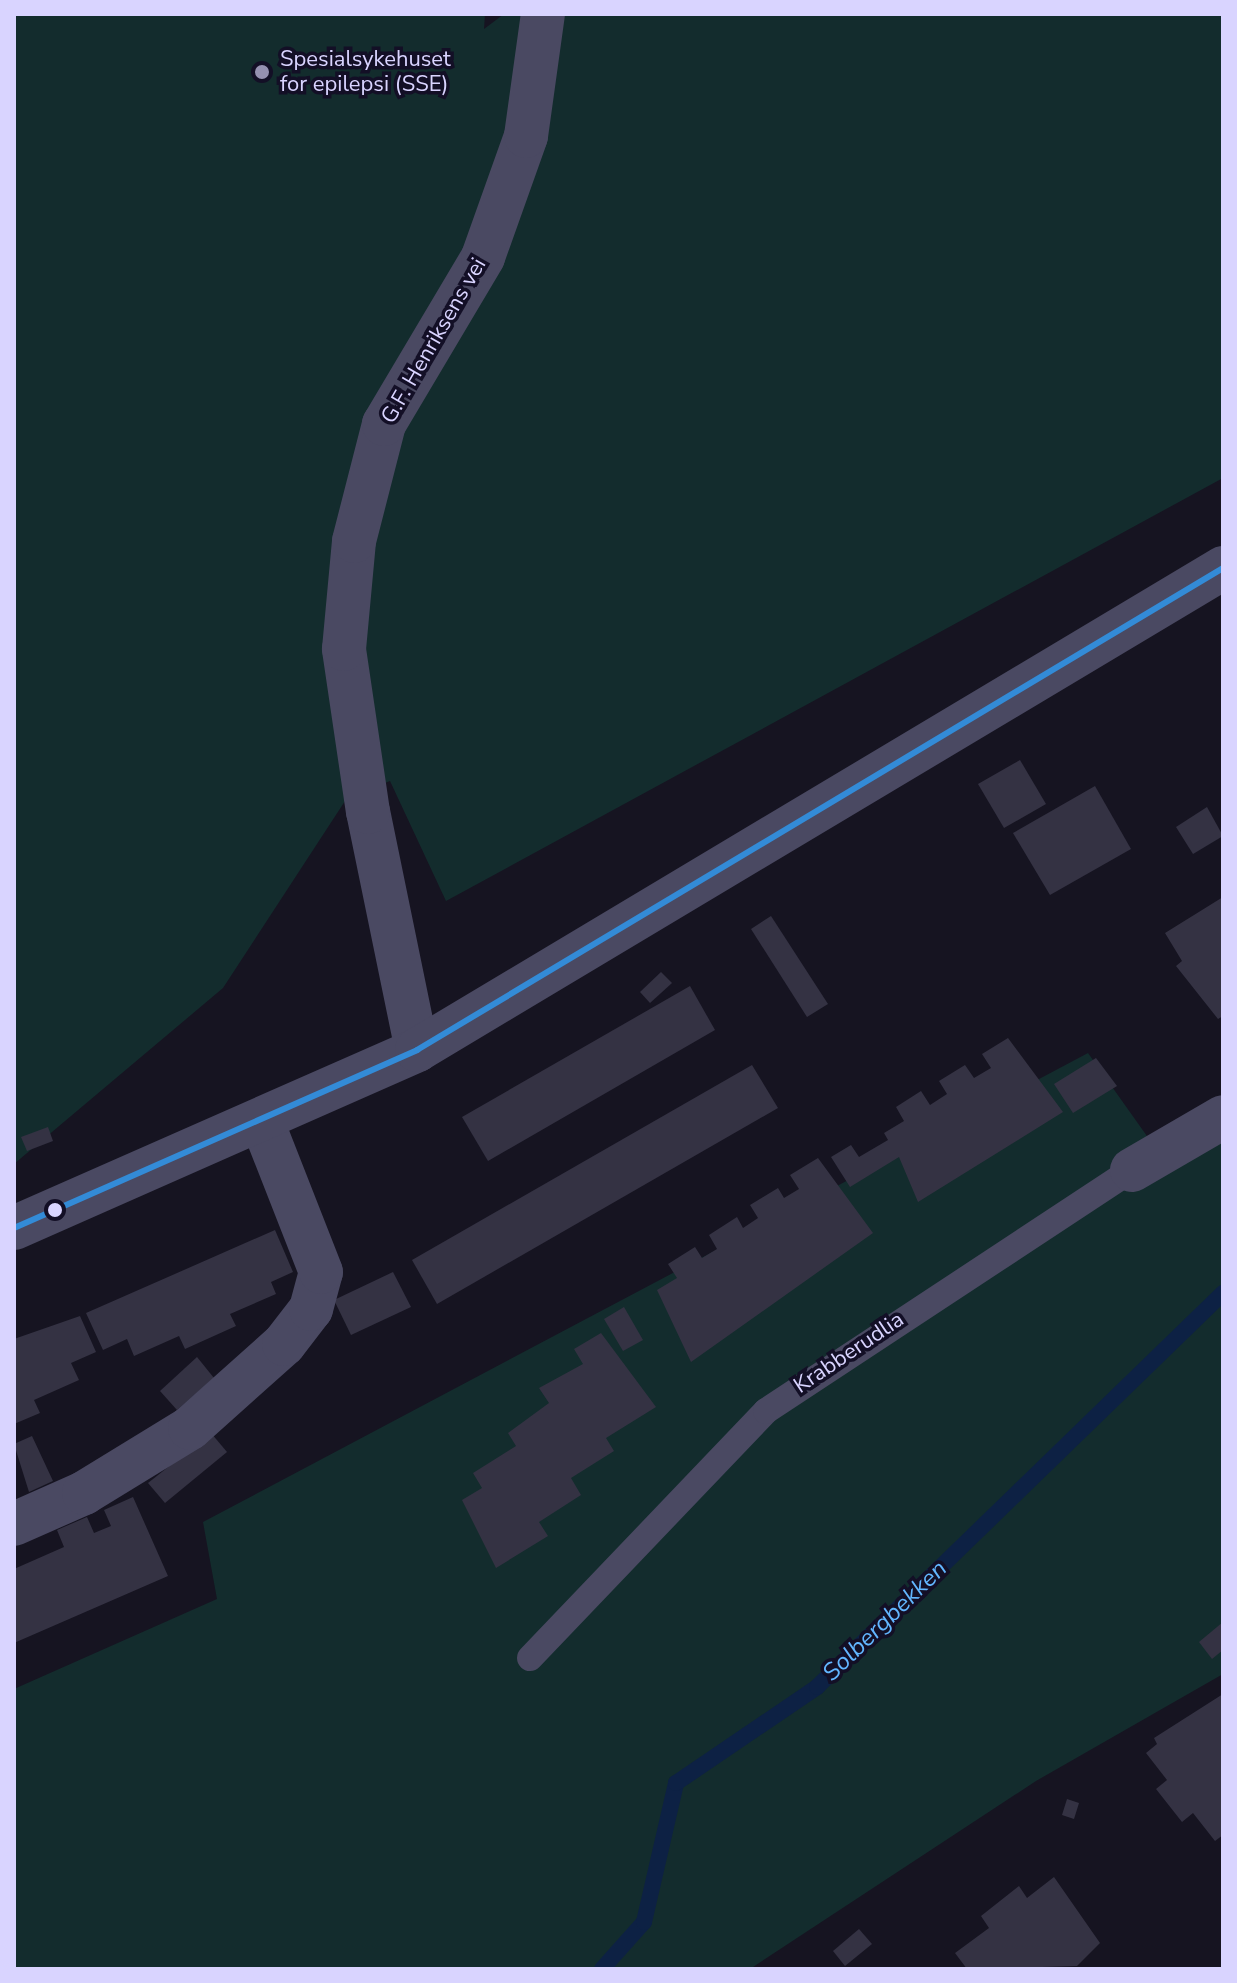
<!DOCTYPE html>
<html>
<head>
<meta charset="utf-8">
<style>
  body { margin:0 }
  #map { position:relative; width:1237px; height:1983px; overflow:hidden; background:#161421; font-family:"Nunito Sans",sans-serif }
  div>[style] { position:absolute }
  .green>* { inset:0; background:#132c2d }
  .stream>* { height:16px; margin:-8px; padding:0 8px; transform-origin:8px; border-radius:8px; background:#0d2144 }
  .building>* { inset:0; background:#343243 }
  .service>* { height:26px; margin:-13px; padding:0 13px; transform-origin:13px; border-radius:13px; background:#4a4962 }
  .minor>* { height:44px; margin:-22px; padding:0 22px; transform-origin:22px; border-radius:22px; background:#4a4962 }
  .tertiary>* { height:44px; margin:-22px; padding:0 22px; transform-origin:22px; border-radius:22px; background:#4a4962 }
  .bus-1>* { height:6px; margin:-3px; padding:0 3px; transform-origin:3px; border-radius:3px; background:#338bd7 }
  .dots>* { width:22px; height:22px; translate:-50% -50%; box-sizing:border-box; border:4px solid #130f26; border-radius:50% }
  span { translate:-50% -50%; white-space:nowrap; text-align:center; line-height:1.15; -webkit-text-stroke:7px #130f26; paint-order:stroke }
  .poi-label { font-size:22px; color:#d9d4ff }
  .left { translate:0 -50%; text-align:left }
  .street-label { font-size:22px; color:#d9d4ff }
  .water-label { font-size:24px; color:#62b6ff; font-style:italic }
  .frame { position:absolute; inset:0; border:16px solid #d9d4ff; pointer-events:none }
</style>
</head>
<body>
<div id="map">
  <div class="green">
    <div style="clip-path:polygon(14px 14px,485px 14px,484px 29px,504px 14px,1223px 14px,1223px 478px,446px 901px,390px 781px,347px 798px,223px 988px,14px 1164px)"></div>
    <div style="clip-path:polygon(1088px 1053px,1159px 1153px,1223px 1127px,1223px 1674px,1036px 1781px,750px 1969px,14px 1969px,14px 1689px,217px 1599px,203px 1522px)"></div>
  </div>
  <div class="stream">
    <div style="left:602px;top:1969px;width:63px;rotate:-48.2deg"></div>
    <div style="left:644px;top:1922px;width:143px;rotate:-77deg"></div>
    <div style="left:676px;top:1783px;width:171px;rotate:-34.2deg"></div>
    <div style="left:817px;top:1687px;width:566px;rotate:-44.14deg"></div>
  </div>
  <div class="building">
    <div style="clip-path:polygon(1020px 760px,1046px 804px,1004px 828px,978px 784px)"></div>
    <div style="clip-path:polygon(1095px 786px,1131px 849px,1050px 895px,1013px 833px)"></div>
    <div style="clip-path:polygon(1207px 807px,1223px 836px,1193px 854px,1176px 827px)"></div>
    <div style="clip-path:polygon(1223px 897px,1223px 1016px,1218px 1019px,1176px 966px,1182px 961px,1165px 933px)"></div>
    <div style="clip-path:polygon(771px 916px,828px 1004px,807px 1017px,751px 929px)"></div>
    <div style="clip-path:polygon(661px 972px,672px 983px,650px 1003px,640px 992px)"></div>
    <div style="clip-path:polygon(690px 986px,715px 1030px,488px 1161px,462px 1117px)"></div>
    <div style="clip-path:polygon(1008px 1038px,1063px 1112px,918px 1202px,899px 1157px,850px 1187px,831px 1157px,851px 1145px,859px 1157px,888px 1140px,884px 1133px,904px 1121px,896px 1107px,921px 1091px,930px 1105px,947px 1094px,939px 1081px,965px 1065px,974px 1078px,991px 1068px,982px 1054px)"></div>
    <div style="clip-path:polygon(1096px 1058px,1117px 1086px,1073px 1113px,1054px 1084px)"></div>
    <div style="clip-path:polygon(752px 1065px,778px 1108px,437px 1304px,412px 1260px)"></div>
    <div style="clip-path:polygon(48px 1127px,53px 1141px,27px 1151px,21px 1137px)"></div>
    <div style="clip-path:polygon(818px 1158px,873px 1233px,691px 1362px,657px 1290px,677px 1278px,668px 1264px,695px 1247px,702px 1258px,717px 1249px,709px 1235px,737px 1217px,743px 1228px,758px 1218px,750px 1205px,778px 1188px,784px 1198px,799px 1189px,790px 1175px)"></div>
    <div style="clip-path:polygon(275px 1230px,293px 1272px,271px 1282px,276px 1294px,230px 1314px,236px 1326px,185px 1349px,179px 1336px,134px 1356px,127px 1339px,103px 1350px,86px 1313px)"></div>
    <div style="clip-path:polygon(393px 1272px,411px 1307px,351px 1335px,334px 1300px)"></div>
    <div style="clip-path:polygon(624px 1307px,643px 1340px,623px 1351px,604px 1319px)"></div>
    <div style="clip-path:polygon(80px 1316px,96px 1352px,71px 1363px,79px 1380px,34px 1400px,40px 1413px,14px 1424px,14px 1339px)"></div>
    <div style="clip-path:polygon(601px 1333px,656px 1407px,606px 1438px,614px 1451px,571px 1478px,581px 1495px,539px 1522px,548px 1536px,496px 1568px,462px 1500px,482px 1488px,473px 1473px,516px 1446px,508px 1433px,549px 1403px,539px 1388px,583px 1364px,574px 1349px)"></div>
    <div style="clip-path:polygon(197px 1357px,214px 1378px,177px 1410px,160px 1391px)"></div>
    <div style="clip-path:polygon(211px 1433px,227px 1452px,165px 1503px,148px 1483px)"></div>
    <div style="clip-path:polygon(32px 1436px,53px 1481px,29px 1492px,14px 1444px)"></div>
    <div style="clip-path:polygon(133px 1497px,168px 1576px,14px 1643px,14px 1569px,64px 1547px,57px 1530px,87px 1517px,94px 1533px,111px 1526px,104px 1510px)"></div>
    <div style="clip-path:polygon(1223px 1622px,1223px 1650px,1212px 1659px,1199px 1642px)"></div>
    <div style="clip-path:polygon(1223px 1694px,1223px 1835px,1215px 1841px,1193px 1813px,1182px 1822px,1156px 1789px,1167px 1780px,1146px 1753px,1157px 1744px,1154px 1738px)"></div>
    <div style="clip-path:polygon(1067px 1799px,1079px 1803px,1074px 1819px,1062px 1815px)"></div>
    <div style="clip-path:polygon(1054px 1877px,1100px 1943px,1077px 1966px,967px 1969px,955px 1953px,989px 1928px,981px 1916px,1019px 1886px,1027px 1898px)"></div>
    <div style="clip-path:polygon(859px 1929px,872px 1944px,845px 1966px,833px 1951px)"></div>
  </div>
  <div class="service">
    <div style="left:530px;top:1658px;width:342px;rotate:-46.3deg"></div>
    <div style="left:766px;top:1411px;width:438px;rotate:-33.4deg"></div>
  </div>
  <div class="minor">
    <div style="left:417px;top:1050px;width:243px;rotate:-101.6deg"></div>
    <div style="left:368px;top:812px;width:165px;rotate:-98.4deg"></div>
    <div style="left:344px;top:649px;width:108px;rotate:-84.7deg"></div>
    <div style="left:354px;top:541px;width:121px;rotate:-75.6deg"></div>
    <div style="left:384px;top:424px;width:194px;rotate:-59.3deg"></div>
    <div style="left:483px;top:257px;width:128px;rotate:-70.4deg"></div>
    <div style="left:526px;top:136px;width:123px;rotate:-82.1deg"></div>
    <div style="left:1132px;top:1170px;width:105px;rotate:-30.2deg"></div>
    <div style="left:14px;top:1524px;width:77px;rotate:-23.9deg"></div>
    <div style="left:84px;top:1493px;width:124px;rotate:-31.5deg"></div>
    <div style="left:190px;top:1428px;width:126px;rotate:-41.8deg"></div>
    <div style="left:284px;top:1344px;width:44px;rotate:-52.4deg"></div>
    <div style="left:311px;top:1309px;width:38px;rotate:-75deg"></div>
    <div style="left:321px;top:1272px;width:159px;rotate:-111.4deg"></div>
  </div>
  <div class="tertiary">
    <div style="left:14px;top:1228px;width:441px;rotate:-23.8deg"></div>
    <div style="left:417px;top:1050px;width:939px;rotate:-30.88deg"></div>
  </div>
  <div class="bus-1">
    <div style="left:14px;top:1228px;width:441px;rotate:-23.8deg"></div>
    <div style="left:417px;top:1050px;width:939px;rotate:-30.88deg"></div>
  </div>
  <div class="dots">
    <div style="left:262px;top:72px;background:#9591b1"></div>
    <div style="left:55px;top:1210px;background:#d9d4ff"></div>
  </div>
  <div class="poi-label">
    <span class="left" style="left:280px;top:72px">Spesialsykehuset<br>for epilepsi (SSE)</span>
  </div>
  <div class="street-label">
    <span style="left:434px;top:341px;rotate:-60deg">G.F. Henriksens vei</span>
    <span style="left:849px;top:1353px;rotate:-34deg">Krabberudlia</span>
  </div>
  <div class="water-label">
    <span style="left:885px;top:1621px;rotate:-44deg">Solbergbekken</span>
  </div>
  <div class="frame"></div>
</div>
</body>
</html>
